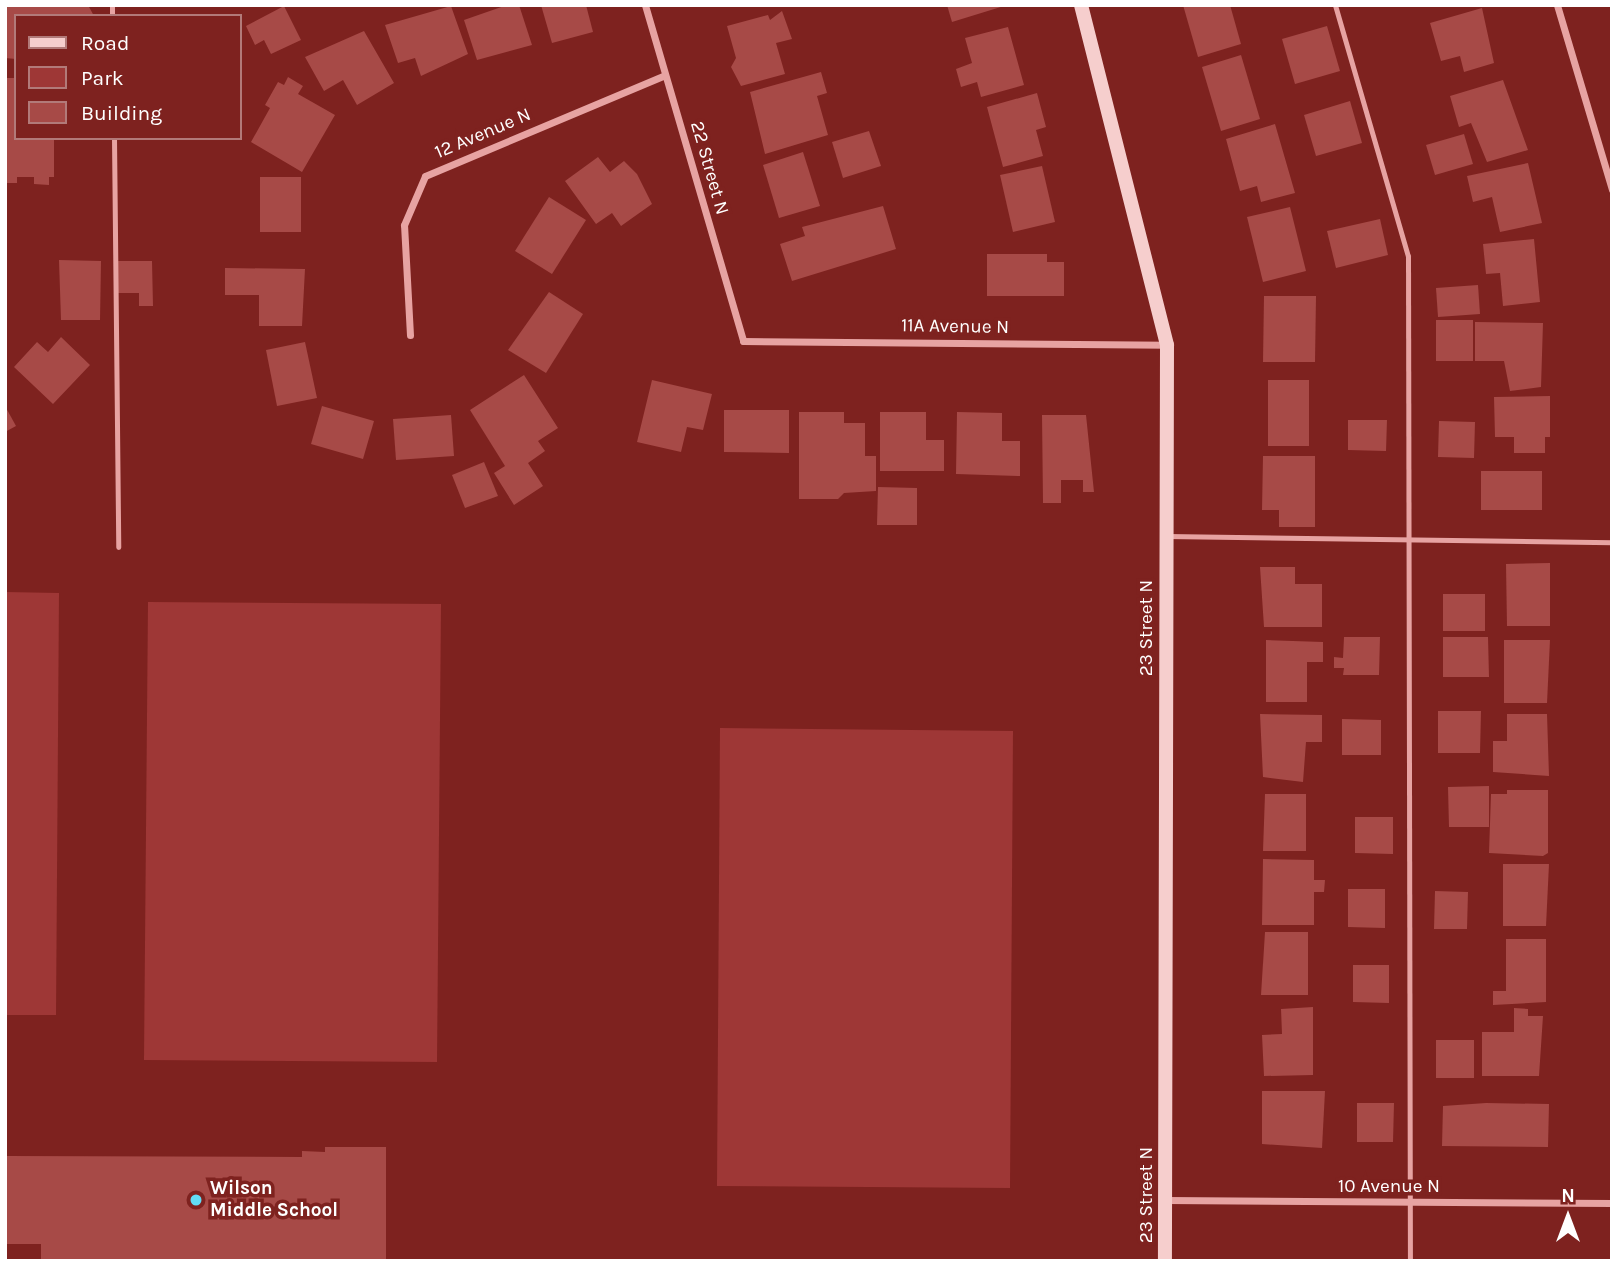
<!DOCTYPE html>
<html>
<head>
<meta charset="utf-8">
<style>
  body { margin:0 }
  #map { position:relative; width:1617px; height:1266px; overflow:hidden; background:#7e221f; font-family:Karla,sans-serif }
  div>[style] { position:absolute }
  .green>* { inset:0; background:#9e3736 }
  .building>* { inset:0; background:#a74a47 }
  .lane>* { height:5px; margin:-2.5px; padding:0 2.5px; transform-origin:2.5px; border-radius:2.5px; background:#e7a3a2 }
  .street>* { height:7px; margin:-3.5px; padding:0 3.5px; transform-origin:3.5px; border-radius:3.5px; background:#e7a3a2 }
  .secondary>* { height:14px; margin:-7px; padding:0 7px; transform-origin:7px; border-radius:7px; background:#f6cecd }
  .dots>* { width:19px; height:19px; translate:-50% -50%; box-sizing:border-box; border:4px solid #7e221f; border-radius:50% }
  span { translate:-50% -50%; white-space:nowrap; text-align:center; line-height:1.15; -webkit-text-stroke:7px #7e221f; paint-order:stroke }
  .street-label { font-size:19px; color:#fff }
  .poi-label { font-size:19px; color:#fff; font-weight:700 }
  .left { translate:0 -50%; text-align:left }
  .frame { position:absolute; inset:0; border:7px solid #fff; pointer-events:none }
  .legend { position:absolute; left:14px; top:14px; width:228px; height:126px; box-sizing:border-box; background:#7e221f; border:2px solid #b27a79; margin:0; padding:9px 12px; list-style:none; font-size:21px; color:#fff }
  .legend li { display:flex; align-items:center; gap:14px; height:35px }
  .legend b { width:35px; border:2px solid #b27a79 }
  .north { position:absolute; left:1533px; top:1182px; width:70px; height:70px; -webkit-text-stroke:5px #7e221f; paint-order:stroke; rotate:0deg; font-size:19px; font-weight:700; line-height:28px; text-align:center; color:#fff }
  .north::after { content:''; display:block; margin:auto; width:24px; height:32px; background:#fff; clip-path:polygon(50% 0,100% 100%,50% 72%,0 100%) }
</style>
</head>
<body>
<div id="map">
  <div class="green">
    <div style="clip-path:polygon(5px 592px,59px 593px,56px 1015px,5px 1015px)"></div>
    <div style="clip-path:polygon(148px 602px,441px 604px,437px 1062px,144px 1060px)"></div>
    <div style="clip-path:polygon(720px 728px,1013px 731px,1010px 1188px,717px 1186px)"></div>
  </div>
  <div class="building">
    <div style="clip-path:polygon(5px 5px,88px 5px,94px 16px,16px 16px,16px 59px,5px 58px)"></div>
    <div style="clip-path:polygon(507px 5px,519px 5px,532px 45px,477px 60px,464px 20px)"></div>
    <div style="clip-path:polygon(541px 5px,586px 5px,593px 32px,552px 43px)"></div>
    <div style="clip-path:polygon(947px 5px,1004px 5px,1004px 6px,952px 22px)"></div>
    <div style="clip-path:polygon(1183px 5px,1230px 5px,1241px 44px,1198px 57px)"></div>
    <div style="clip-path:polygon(284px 6px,301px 40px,271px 54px,264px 40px,255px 45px,246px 26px)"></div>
    <div style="clip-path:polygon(451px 6px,468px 54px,421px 76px,415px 58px,398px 63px,385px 25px)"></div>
    <div style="clip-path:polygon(1482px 8px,1494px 63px,1464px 72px,1460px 56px,1441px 61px,1430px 23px)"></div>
    <div style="clip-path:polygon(782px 11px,792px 39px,776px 43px,785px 74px,741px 86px,731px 67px,736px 58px,727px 26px,768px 15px,770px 20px)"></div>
    <div style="clip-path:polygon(1327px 26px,1340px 71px,1295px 84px,1282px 39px)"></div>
    <div style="clip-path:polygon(1008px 27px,1024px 85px,981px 97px,977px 82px,961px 87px,956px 69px,972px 63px,965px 38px)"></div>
    <div style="clip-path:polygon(364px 31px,394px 83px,357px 105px,343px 80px,324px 91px,305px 57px)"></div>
    <div style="clip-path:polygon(1241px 55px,1260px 119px,1221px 131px,1202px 67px)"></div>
    <div style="clip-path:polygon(821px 72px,827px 93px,817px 96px,828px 135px,765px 154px,750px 92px)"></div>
    <div style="clip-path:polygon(288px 77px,303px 86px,298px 94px,335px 115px,302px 172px,251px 142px,270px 108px,265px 105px,278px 82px,284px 85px)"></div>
    <div style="clip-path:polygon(5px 78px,16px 78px,16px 138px,54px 138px,54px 177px,49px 177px,49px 185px,34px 184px,34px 177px,17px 177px,17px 183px,5px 183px)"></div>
    <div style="clip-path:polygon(1503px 80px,1528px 150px,1487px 162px,1471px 123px,1459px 127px,1450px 96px)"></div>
    <div style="clip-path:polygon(1037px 93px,1046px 127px,1036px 130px,1043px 156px,1003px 167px,987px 107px)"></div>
    <div style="clip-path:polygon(1350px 101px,1362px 143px,1316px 156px,1304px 115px)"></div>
    <div style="clip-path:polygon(1275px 124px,1295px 193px,1261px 202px,1257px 186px,1240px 191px,1226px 139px)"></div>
    <div style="clip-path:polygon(869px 131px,881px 166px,843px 178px,832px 142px)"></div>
    <div style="clip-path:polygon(1464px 134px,1473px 164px,1435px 175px,1426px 145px)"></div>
    <div style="clip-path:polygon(803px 152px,820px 206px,779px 218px,763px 165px)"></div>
    <div style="clip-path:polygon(598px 157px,610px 172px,624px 161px,637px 174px,652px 204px,621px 226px,612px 213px,596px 224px,565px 181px)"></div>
    <div style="clip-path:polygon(1528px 163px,1542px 223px,1500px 232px,1492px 197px,1473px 202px,1467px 176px)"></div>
    <div style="clip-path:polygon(1042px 166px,1055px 222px,1013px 232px,1000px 175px)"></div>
    <div style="clip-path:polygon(260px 177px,301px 177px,301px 232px,260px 232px)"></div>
    <div style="clip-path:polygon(549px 197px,586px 220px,552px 274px,515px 251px)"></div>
    <div style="clip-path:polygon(883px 206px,896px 249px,792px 281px,780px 244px,805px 236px,802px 227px)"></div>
    <div style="clip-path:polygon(1290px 207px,1306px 271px,1263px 282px,1247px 217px)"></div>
    <div style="clip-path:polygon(1380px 219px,1388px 255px,1336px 268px,1327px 231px)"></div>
    <div style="clip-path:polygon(1534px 239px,1540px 302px,1503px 306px,1500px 273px,1486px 274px,1483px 244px)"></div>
    <div style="clip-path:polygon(987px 254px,1047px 254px,1047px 262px,1064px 262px,1064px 296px,987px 296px)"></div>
    <div style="clip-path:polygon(59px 260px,101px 261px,100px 320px,61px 320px)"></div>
    <div style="clip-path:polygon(117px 261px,152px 261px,153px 306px,139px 306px,139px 293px,117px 293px)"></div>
    <div style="clip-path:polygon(225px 268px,305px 269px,302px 326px,259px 326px,259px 295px,225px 295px)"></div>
    <div style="clip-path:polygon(1478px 285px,1480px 314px,1438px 317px,1436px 288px)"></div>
    <div style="clip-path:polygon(549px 292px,583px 314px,546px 373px,508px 350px)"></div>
    <div style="clip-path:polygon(1264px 296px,1316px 296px,1315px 362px,1263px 362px)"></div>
    <div style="clip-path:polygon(1436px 320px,1473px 320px,1473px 361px,1436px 361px)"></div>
    <div style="clip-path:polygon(1475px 322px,1543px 323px,1541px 387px,1510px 391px,1504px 361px,1475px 361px)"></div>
    <div style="clip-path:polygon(61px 337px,90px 365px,53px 404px,14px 367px,37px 342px,48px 352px)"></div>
    <div style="clip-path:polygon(305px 342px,317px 398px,277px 406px,266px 350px)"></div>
    <div style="clip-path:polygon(524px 375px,558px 428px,538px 441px,545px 451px,528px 463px,543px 486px,514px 505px,494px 473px,505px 466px,470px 410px)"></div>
    <div style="clip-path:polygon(652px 380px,712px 394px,703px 430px,687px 427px,681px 452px,637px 442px)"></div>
    <div style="clip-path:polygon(1268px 380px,1309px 380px,1309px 446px,1268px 446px)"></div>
    <div style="clip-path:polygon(1550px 396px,1550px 437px,1545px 437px,1545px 453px,1514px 453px,1514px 437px,1495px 437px,1494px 397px)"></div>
    <div style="clip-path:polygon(5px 406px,16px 426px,5px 432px)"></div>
    <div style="clip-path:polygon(322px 406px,374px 421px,363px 459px,311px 444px)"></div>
    <div style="clip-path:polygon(724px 410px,789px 410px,789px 453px,724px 452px)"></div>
    <div style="clip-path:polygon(799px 412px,844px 412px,844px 423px,865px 423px,865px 456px,876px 456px,876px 491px,844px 493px,838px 499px,799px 499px)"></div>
    <div style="clip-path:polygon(880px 412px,926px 412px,926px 440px,944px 440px,944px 471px,880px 471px)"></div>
    <div style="clip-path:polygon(957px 412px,1002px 413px,1002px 441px,1020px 441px,1020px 476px,956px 474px)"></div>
    <div style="clip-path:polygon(451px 415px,454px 456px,396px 460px,393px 419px)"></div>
    <div style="clip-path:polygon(1042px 415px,1086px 415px,1094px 492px,1083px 492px,1083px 480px,1061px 480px,1061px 503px,1043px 503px)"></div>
    <div style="clip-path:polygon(1348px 420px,1387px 420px,1386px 451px,1348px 450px)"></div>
    <div style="clip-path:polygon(1439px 421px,1475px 422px,1474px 458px,1438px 457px)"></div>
    <div style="clip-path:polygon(1263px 456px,1315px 456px,1315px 527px,1279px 527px,1279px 510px,1262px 510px)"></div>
    <div style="clip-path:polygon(484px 462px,498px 496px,465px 508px,452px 475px)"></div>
    <div style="clip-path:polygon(1481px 471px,1542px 471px,1542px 510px,1481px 510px)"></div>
    <div style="clip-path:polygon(878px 487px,917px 488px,917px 525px,877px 525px)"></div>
    <div style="clip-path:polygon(1550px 563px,1550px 626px,1507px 626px,1506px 564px)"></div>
    <div style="clip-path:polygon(1260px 567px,1295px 567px,1295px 584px,1322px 584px,1322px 627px,1264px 627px)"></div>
    <div style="clip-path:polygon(1443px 594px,1485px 594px,1485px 631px,1443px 631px)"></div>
    <div style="clip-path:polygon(1344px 637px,1380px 637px,1379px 675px,1343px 675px,1344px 668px,1334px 668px,1334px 657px,1343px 658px)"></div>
    <div style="clip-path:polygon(1443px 637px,1488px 637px,1489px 677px,1443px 677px)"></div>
    <div style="clip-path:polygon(1266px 640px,1323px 642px,1323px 662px,1307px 662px,1307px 702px,1266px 702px)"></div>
    <div style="clip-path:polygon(1504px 640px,1550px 640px,1547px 703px,1504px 703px)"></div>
    <div style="clip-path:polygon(1438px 711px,1481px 711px,1480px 753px,1438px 753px)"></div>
    <div style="clip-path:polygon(1260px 714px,1322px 715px,1322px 742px,1306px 742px,1303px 782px,1263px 777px)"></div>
    <div style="clip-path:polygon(1507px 714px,1547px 714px,1549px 776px,1493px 772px,1493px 741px,1507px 741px)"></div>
    <div style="clip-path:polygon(1342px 719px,1381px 720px,1381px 755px,1342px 755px)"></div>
    <div style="clip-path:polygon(1489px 786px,1489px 827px,1449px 827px,1448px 787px)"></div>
    <div style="clip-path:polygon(1507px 790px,1548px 790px,1548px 853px,1543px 856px,1489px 853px,1491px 794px,1507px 794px)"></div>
    <div style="clip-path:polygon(1265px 794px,1306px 794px,1306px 851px,1263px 851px)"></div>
    <div style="clip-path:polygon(1355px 817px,1393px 817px,1393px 854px,1355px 853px)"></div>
    <div style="clip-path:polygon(1263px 859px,1314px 860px,1314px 880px,1325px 880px,1324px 892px,1314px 892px,1314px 925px,1262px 925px)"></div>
    <div style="clip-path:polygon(1503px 864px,1549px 864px,1546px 926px,1503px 926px)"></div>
    <div style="clip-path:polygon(1348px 889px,1385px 889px,1385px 928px,1348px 927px)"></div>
    <div style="clip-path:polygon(1435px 891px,1468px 892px,1467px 929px,1434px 929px)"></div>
    <div style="clip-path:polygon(1265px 932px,1308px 932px,1308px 995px,1261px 995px)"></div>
    <div style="clip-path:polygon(1506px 939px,1546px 939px,1546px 1002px,1493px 1005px,1493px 991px,1506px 991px)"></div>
    <div style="clip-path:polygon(1353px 965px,1389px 965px,1389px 1003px,1353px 1002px)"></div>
    <div style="clip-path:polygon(1313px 1007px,1313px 1075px,1264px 1076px,1262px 1035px,1282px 1034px,1281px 1009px)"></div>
    <div style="clip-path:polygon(1514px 1008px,1528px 1009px,1528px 1016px,1543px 1016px,1539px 1076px,1482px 1076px,1482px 1032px,1514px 1032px)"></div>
    <div style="clip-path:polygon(1436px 1040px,1474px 1040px,1474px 1078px,1436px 1078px)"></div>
    <div style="clip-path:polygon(1262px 1091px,1325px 1091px,1322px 1148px,1262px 1144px)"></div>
    <div style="clip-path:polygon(1357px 1103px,1394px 1103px,1393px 1142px,1357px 1142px)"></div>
    <div style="clip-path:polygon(1486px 1103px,1549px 1104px,1548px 1147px,1442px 1146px,1443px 1106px)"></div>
    <div style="clip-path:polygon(325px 1147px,386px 1147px,386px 1261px,41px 1261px,41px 1244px,5px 1244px,5px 1156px,302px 1157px,302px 1151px,325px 1152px)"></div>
  </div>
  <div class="lane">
    <div style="left:112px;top:5px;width:11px;rotate:90deg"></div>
    <div style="left:1335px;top:5px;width:261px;rotate:73.8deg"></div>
    <div style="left:1408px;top:256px;width:1005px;rotate:89.89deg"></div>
    <div style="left:114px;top:138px;width:409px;rotate:89.4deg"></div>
    <div style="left:1167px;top:536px;width:445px;rotate:0.8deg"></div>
  </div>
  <div class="street">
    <div style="left:645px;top:5px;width:350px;rotate:73.7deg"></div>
    <div style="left:743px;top:341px;width:424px;rotate:0.5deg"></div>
    <div style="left:1557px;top:5px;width:193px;rotate:73.4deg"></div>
    <div style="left:410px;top:335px;width:110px;rotate:-93.1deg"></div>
    <div style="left:404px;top:225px;width:53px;rotate:-66.8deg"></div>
    <div style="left:425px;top:176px;width:260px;rotate:-22.8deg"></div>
    <div style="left:1166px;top:1200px;width:446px;rotate:0.4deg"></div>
  </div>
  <div class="secondary">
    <div style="left:1081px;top:5px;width:351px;rotate:75.8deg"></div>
    <div style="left:1167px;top:345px;width:916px;rotate:90.13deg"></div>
  </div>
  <div class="dots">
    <div style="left:196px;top:1200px;background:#62dcf5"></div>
  </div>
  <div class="street-label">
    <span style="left:483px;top:134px;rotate:-23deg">12 Avenue N</span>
    <span style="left:709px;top:168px;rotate:74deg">22 Street N</span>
    <span style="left:955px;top:327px;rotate:1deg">11A Avenue N</span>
    <span style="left:1147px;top:628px;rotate:-90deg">23 Street N</span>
    <span style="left:1389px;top:1187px">10 Avenue N</span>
    <span style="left:1147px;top:1195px;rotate:-90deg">23 Street N</span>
  </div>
  <div class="poi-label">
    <span class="left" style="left:210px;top:1200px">Wilson<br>Middle School</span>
  </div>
  <div class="frame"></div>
  <ul class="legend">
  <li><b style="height:9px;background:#f6cecd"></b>Road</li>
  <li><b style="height:19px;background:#9e3736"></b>Park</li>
  <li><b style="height:19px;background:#a74a47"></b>Building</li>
  </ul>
  <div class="north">N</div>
</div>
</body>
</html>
